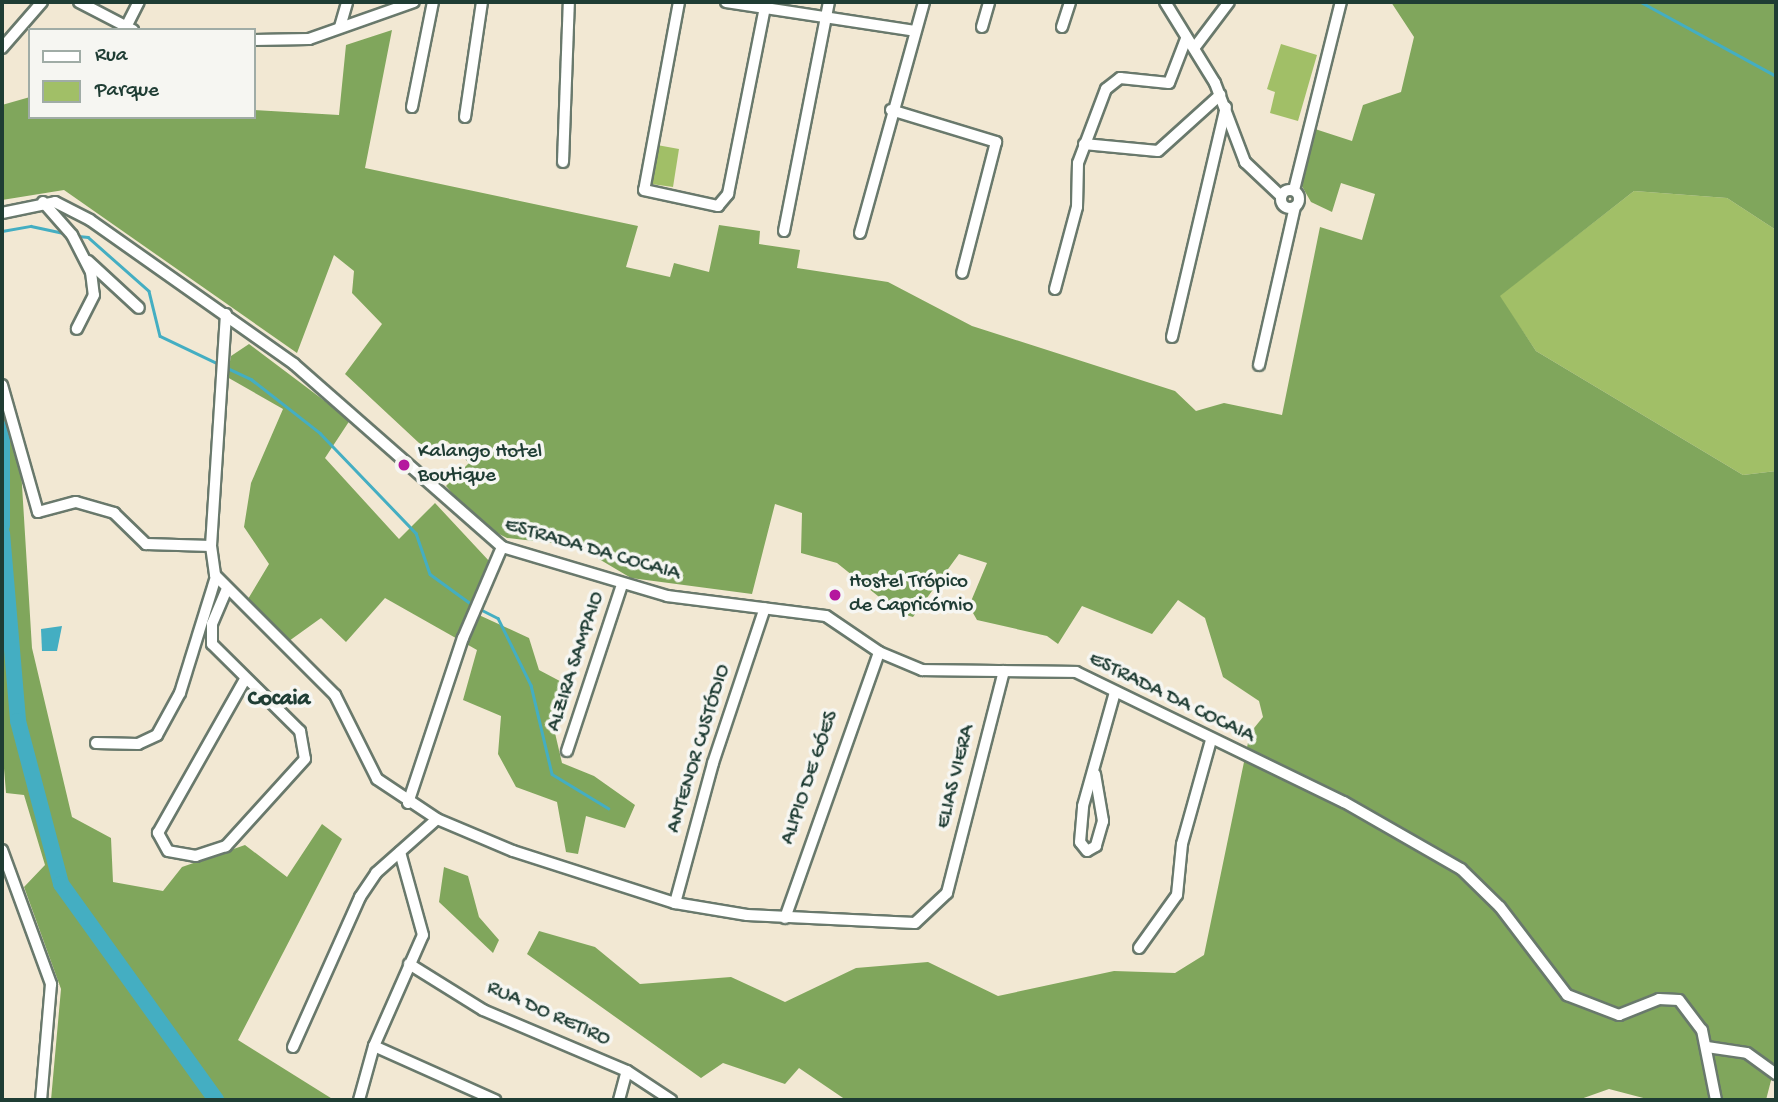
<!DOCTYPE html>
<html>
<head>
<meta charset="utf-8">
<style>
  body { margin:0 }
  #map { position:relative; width:1778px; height:1102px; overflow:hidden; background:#f2e8d3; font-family:"Gochi Hand",sans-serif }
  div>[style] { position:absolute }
  .green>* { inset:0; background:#a1bf67 }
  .forest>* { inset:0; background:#80a65c }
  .water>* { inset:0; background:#44aec2 }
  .stream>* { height:2.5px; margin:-1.25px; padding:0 1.25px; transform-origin:1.25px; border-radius:1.25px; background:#44aec2 }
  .river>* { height:16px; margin:-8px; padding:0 8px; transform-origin:8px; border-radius:8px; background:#44aec2 }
  .roads { filter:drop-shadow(2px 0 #69796c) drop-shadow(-2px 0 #69796c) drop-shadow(0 2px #69796c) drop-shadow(0 -2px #69796c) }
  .street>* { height:10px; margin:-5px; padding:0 5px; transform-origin:5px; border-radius:5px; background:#fff }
  .street>.ring { margin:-5px; padding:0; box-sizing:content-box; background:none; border:10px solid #fff; border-radius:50% }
  .dots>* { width:19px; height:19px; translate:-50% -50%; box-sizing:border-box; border:4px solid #f6f6f2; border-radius:50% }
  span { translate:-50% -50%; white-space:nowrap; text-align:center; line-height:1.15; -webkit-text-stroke:7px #f6f6f2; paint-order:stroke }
  .poi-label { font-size:21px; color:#1f3d34 }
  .left { translate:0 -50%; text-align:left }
  .street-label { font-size:21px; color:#1f3d34 }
  .neighbourhood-label { font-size:23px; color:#1f3d34; font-weight:700 }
  .frame { position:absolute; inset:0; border:4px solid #1f3d34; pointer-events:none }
  .legend { position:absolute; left:28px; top:28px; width:228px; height:91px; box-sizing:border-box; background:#f6f6f2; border:2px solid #a0aca6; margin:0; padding:9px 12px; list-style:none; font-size:21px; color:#1f3d34 }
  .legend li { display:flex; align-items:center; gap:14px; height:35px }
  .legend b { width:35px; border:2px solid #a0aca6 }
</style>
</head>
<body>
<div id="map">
  <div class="green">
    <div style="clip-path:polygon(1281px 44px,1317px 55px,1298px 121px,1270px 113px,1275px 92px,1267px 89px)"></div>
    <div style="clip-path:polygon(657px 145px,679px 149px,673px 187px,651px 184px)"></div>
    <div style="clip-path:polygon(1634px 191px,1727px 198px,1776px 230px,1776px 471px,1743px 475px,1536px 351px,1499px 296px)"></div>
  </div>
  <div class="forest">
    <div style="clip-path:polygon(1391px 2px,1776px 2px,1776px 230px,1727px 198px,1634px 191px,1500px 296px,1536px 351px,1743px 475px,1776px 471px,1776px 1061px,1766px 1100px,1651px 1100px,1609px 1089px,1578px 1100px,846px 1100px,799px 1068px,785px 1084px,723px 1063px,701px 1078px,527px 954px,539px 931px,595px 947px,640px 984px,731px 977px,785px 1002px,856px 968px,928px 962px,998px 996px,1114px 971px,1175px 973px,1204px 955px,1250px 733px,1263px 717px,1259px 701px,1223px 677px,1205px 618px,1178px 600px,1152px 634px,1082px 606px,1058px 644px,1047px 636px,977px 620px,969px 606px,987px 563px,959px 554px,913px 617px,899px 613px,837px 563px,801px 553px,802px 513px,775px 504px,752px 594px,631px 578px,577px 546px,507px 538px,479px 524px,446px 486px,469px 463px,447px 441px,433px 456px,345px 374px,382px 324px,352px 293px,354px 271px,334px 255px,297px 353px,64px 190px,2px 200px,2px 105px,30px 97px,30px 117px,254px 117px,254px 110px,339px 115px,346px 45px,392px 30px,365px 168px,638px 226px,626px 267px,670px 277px,674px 263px,709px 272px,719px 225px,760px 231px,759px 244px,800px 250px,797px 268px,888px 282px,972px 326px,1175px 391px,1196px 411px,1224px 403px,1282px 415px,1320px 227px,1362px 240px,1375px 194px,1341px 183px,1332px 212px,1311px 202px,1299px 181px,1315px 129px,1352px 141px,1363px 105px,1401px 92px,1414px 37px)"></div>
    <div style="clip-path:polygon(249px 344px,350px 420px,325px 458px,399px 539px,435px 503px,490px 562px,468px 610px,529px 638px,539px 670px,573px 688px,555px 733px,562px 763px,594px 776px,635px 805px,625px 828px,586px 816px,578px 854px,566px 852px,557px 802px,516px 787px,498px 754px,501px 716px,463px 700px,477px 650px,385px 598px,346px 642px,321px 618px,289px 641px,248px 599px,269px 564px,244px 527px,251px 483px,283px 409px,227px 377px,231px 356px)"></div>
    <div style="clip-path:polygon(2px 396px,21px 469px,32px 648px,72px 817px,111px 838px,113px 882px,163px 891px,182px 867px,245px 845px,287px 877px,322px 824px,342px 839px,238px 1040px,334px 1100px,51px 1100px,61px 989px,24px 887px,45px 865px,24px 795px,6px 793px,2px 744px)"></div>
    <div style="clip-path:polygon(444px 867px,468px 876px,479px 917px,499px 940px,493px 953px,439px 902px)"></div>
  </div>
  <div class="water">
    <div style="clip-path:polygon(62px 626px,57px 651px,42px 651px,41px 629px)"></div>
  </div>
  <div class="stream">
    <div style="left:1641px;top:2px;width:154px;rotate:28.7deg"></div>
    <div style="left:2px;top:231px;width:29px;rotate:-10deg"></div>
    <div style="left:31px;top:226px;width:34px;rotate:12deg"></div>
    <div style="left:78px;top:236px;width:10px;rotate:6deg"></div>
    <div style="left:88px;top:237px;width:81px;rotate:41.5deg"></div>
    <div style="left:149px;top:291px;width:46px;rotate:76.3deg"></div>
    <div style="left:160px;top:336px;width:65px;rotate:25.4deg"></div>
    <div style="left:225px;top:367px;width:29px;rotate:25deg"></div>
    <div style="left:251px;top:379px;width:88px;rotate:38deg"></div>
    <div style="left:320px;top:433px;width:139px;rotate:46.2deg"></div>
    <div style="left:416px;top:533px;width:43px;rotate:71.1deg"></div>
    <div style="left:430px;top:574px;width:54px;rotate:36deg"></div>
    <div style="left:480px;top:609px;width:20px;rotate:27deg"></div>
    <div style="left:498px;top:618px;width:75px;rotate:63.8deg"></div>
    <div style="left:531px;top:685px;width:91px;rotate:76.7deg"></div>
    <div style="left:552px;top:774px;width:66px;rotate:31.3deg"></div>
  </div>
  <div class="river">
    <div style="left:2px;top:429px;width:96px;rotate:90deg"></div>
    <div style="left:2px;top:533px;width:189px;rotate:85.1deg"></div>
    <div style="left:18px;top:721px;width:169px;rotate:75.2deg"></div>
    <div style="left:61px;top:884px;width:266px;rotate:54.3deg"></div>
  </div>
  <div class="roads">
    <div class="street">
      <div style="left:79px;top:2px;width:61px;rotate:27.4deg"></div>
      <div style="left:679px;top:2px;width:191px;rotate:100.5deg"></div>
      <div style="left:644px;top:190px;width:76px;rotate:12.2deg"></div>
      <div style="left:718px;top:206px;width:16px;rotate:-50deg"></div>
      <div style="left:728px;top:194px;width:196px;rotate:-78.8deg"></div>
      <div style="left:726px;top:2px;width:191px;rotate:8.7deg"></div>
      <div style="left:1165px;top:2px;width:95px;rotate:58.3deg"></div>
      <div style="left:1215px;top:83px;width:85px;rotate:69.2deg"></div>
      <div style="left:1245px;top:162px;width:50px;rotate:43.4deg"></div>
      <div style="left:126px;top:27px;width:28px;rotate:-63deg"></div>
      <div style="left:340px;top:27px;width:26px;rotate:-74deg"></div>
      <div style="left:982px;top:27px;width:26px;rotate:-74deg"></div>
      <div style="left:1062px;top:27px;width:26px;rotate:-72deg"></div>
      <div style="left:254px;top:40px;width:55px;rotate:-1deg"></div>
      <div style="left:309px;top:39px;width:111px;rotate:-19.4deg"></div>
      <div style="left:1195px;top:47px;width:56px;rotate:-52.9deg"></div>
      <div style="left:2px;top:48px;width:61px;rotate:-49deg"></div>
      <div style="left:412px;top:107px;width:107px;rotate:-78.7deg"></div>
      <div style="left:891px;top:110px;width:110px;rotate:16.9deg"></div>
      <div style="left:996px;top:142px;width:135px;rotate:104.5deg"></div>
      <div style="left:465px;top:117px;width:116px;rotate:-81.6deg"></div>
      <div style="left:1084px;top:144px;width:74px;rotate:5.4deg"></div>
      <div style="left:1158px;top:151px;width:84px;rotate:-42.1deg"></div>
      <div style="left:563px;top:162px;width:160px;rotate:-87.9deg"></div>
      <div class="ring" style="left:1281px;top:190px;width:8px;height:8px"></div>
      <div style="left:1294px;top:190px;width:194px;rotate:-76deg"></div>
      <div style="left:43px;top:202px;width:44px;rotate:48.7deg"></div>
      <div style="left:72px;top:235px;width:42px;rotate:62.8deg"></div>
      <div style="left:91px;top:272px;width:23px;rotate:83deg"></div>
      <div style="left:94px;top:295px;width:38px;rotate:117deg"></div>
      <div style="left:2px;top:213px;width:54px;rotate:-11.7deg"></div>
      <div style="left:55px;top:202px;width:39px;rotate:27deg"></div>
      <div style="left:90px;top:220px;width:250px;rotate:35.2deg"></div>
      <div style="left:294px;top:364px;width:277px;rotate:41.3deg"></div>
      <div style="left:502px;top:547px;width:172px;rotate:16.5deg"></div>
      <div style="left:667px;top:596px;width:160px;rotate:7.2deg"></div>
      <div style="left:826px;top:616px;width:64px;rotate:34.2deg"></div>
      <div style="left:879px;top:652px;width:47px;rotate:22.7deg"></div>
      <div style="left:922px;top:670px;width:154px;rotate:0.7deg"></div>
      <div style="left:1076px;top:672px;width:298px;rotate:25.9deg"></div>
      <div style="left:1344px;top:802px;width:135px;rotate:29.8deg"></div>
      <div style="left:1461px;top:869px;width:54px;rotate:44.3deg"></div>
      <div style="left:1500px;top:907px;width:111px;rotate:52.7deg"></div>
      <div style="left:1567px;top:995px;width:56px;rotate:21deg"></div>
      <div style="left:1619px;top:1015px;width:43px;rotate:-21.8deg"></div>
      <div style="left:1659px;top:999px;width:20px;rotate:3deg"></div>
      <div style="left:1679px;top:1000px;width:38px;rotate:53deg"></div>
      <div style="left:1702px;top:1030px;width:71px;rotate:78.7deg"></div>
      <div style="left:784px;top:231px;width:233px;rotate:-78.9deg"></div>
      <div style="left:860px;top:233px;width:240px;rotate:-74.5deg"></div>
      <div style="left:88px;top:261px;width:69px;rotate:42.7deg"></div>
      <div style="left:1055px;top:289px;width:85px;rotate:-75deg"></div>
      <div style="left:1077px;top:207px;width:44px;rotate:-88.7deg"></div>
      <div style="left:1078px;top:163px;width:79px;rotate:-69.3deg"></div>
      <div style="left:1106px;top:89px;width:18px;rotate:-38deg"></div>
      <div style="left:1120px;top:78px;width:49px;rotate:5.8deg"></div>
      <div style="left:1169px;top:83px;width:47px;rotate:-68.9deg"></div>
      <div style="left:226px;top:314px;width:232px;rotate:93.7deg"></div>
      <div style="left:211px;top:546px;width:29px;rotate:82deg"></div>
      <div style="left:215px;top:575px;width:170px;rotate:45deg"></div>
      <div style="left:335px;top:695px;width:94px;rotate:63.4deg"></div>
      <div style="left:377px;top:779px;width:72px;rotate:33.7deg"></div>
      <div style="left:437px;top:819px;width:82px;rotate:22.8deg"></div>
      <div style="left:513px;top:851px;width:170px;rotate:17.8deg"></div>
      <div style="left:675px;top:903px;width:73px;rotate:9.5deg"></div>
      <div style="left:747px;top:915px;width:168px;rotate:2.7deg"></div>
      <div style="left:915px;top:923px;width:44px;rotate:-43.2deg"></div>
      <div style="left:947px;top:893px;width:229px;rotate:-75.6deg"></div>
      <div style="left:1172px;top:337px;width:236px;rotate:-76.8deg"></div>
      <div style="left:1259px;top:365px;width:162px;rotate:-77.2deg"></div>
      <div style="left:2px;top:385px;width:132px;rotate:74.2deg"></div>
      <div style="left:38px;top:512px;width:39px;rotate:-15deg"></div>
      <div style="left:76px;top:502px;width:40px;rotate:16deg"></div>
      <div style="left:114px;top:513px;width:45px;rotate:44.1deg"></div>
      <div style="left:146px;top:544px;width:65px;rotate:1.8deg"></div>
      <div style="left:226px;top:591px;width:36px;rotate:113deg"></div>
      <div style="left:212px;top:624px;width:20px;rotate:90deg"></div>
      <div style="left:212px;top:644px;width:124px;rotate:44.7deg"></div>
      <div style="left:300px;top:731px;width:28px;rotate:80deg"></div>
      <div style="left:305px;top:759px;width:118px;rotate:132.2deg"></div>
      <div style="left:226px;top:846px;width:32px;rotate:162deg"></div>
      <div style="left:196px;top:856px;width:28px;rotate:-170deg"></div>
      <div style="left:168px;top:851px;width:21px;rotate:-119deg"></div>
      <div style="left:158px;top:833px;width:177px;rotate:-60.5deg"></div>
      <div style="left:96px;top:743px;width:42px;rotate:1.4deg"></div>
      <div style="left:138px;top:744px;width:21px;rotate:-25deg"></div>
      <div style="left:157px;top:735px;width:48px;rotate:-61.3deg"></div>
      <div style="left:180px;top:693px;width:121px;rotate:-72.8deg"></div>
      <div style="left:567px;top:751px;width:175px;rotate:-71.7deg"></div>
      <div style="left:1095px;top:774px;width:48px;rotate:80.3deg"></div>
      <div style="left:1103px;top:821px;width:26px;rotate:106deg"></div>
      <div style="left:1096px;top:846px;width:10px;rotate:151deg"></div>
      <div style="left:1087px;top:851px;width:11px;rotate:-128deg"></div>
      <div style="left:1080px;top:842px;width:36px;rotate:-85deg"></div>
      <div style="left:1083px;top:806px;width:118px;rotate:-74.3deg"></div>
      <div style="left:408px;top:803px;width:174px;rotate:-71.6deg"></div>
      <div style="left:463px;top:638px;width:99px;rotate:-66.8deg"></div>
      <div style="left:2px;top:850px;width:143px;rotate:69.9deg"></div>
      <div style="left:51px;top:984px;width:116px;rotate:94.9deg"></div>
      <div style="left:675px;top:903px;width:145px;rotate:-74.8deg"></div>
      <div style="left:713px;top:763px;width:163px;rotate:-71.5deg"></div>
      <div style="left:785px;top:918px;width:282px;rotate:-70.5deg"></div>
      <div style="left:1139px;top:948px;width:65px;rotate:-54.4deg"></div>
      <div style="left:1177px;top:895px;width:51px;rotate:-84.4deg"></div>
      <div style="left:1182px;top:844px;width:108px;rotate:-74.4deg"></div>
      <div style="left:409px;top:964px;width:87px;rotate:31.9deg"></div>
      <div style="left:483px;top:1010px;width:156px;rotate:23deg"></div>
      <div style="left:627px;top:1071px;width:53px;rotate:33.4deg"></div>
      <div style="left:374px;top:1046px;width:133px;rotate:24.1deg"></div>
      <div style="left:293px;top:1047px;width:164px;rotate:-65.9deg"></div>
      <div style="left:360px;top:897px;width:29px;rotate:-56deg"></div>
      <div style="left:376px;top:873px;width:81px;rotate:-41.5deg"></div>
      <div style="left:1707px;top:1047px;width:40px;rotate:8.5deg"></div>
      <div style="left:1747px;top:1053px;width:36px;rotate:36deg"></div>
      <div style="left:359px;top:1100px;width:56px;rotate:-74.5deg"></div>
      <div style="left:374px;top:1046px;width:121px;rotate:-66.2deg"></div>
      <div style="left:423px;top:935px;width:86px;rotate:-105.5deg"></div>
      <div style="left:619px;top:1100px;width:30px;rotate:-75deg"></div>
    </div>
  </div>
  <div class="dots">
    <div style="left:404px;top:465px;background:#b5179e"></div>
    <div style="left:835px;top:595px;background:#b5179e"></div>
  </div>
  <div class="poi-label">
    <span class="left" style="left:418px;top:465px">Kalango Hotel<br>Boutique</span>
    <span class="left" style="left:849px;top:595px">Hostel Trópico<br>de Capricórnio</span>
  </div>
  <div class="street-label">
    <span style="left:592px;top:551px;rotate:16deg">ESTRADA DA COCAIA</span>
    <span style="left:577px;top:662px;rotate:-72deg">ALZIRA SAMPAIO</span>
    <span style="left:1171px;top:699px;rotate:26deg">ESTRADA DA COCAIA</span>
    <span style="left:700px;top:749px;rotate:-73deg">ANTENOR CUSTÓDIO</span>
    <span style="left:957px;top:777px;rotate:-76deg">ELIAS VIERA</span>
    <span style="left:811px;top:778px;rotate:-71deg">ALIPIO DE GÓES</span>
    <span style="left:548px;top:1015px;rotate:24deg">RUA DO RETIRO</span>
  </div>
  <div class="neighbourhood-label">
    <span style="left:279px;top:700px">Cocaia</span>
  </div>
  <div class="frame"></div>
  <ul class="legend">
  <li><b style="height:9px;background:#fff"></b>Rua</li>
  <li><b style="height:19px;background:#a1bf67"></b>Parque</li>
  </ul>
</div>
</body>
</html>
